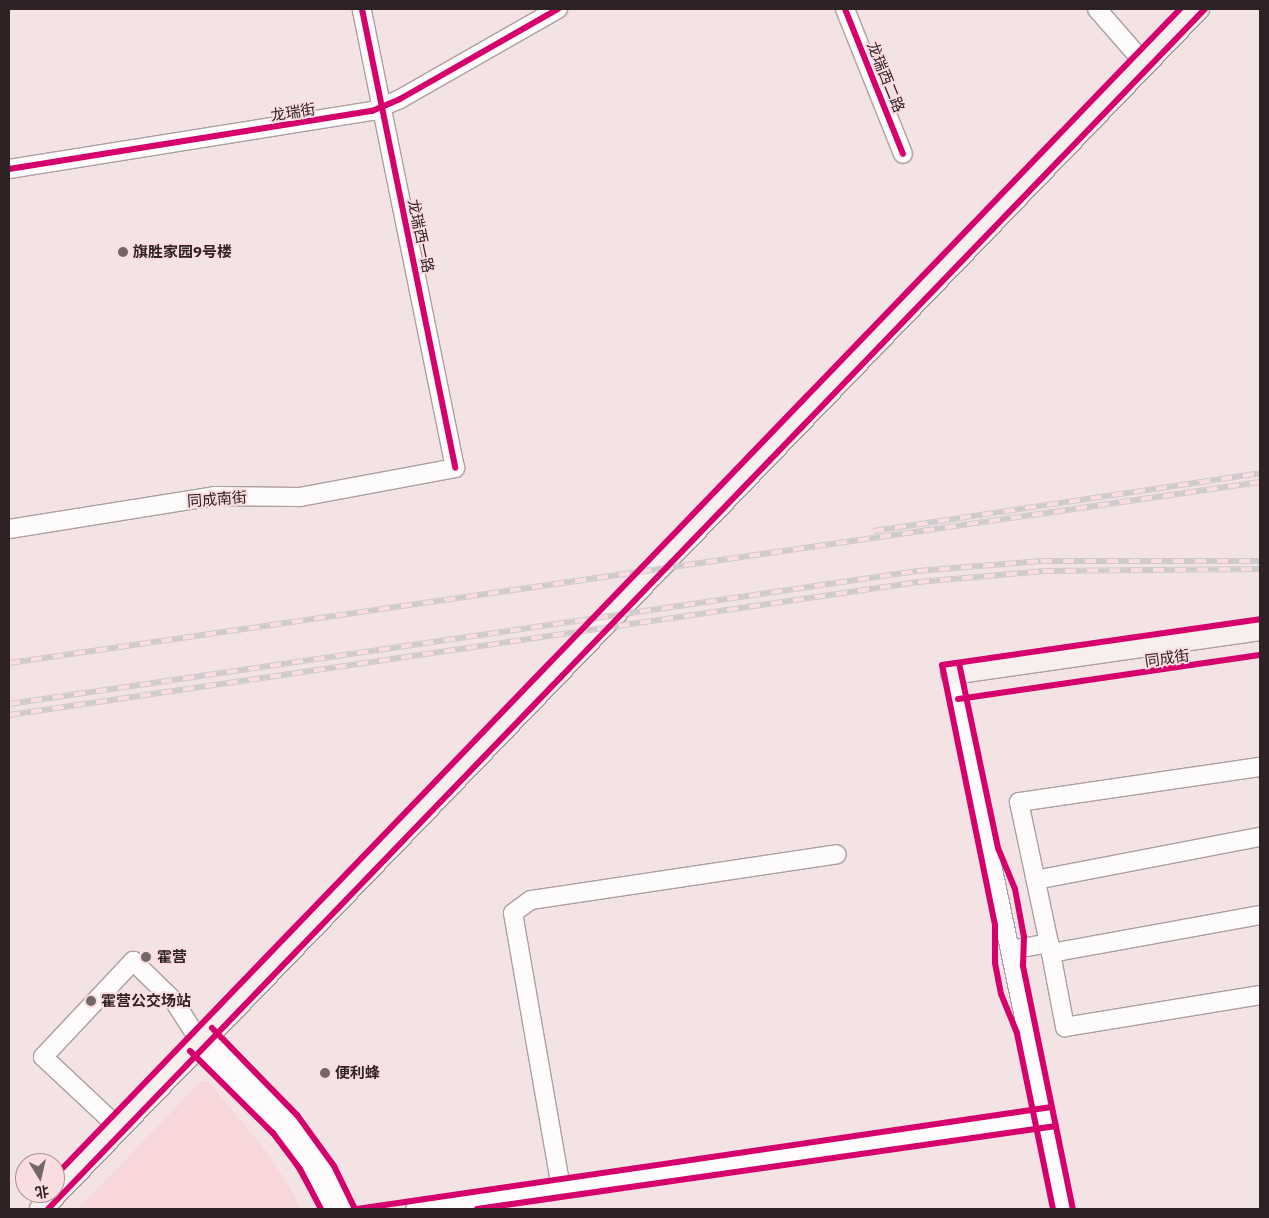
<!DOCTYPE html>
<html>
<head>
<meta charset="utf-8">
<style>
  body { margin:0 }
  #map { position:relative; width:1269px; height:1218px; overflow:hidden; background:#f4e3e5; font-family:"IBM Plex Sans","Noto Sans SC",sans-serif }
  div>[style] { position:absolute }
  .built>* { inset:0; background:#f8d7db }
  .roads { filter:drop-shadow(1px 0 #ac9fa0) drop-shadow(-1px 0 #ac9fa0) drop-shadow(0 1px #ac9fa0) drop-shadow(0 -1px #ac9fa0) }
  .minor>* { height:18px; margin:-9px; padding:0 9px; transform-origin:9px; border-radius:9px; background:#fdfbfb }
  .major>* { height:22px; margin:-11px; padding:0 11px; transform-origin:11px; border-radius:11px; background:#f6efee }
  .rail>* { height:5.5px; margin-top:-2.75px; transform-origin:0; background:repeating-linear-gradient(90deg,#fadde0 0 11px,#cfcbcc 0 22px); box-sizing:border-box; border-block:1px solid #cfcbcc }
  .cycleway>* { height:6px; margin:-3px; padding:0 3px; transform-origin:3px; border-radius:3px; background:#d6006c }
  .dots>* { width:14px; height:14px; translate:-50% -50%; box-sizing:border-box; border:2px solid #fadde0; border-radius:50% }
  span { translate:-50% -50%; white-space:nowrap; text-align:center; line-height:1.15; -webkit-text-stroke:4px #fadde0; paint-order:stroke }
  .street-label { font-size:15px; color:#2f2224 }
  .poi-label { font-size:15px; color:#2f2224; font-weight:700 }
  .left { translate:0 -50%; text-align:left }
  .frame { position:absolute; inset:0; border:10px solid #2f2224; pointer-events:none }
  .north { position:absolute; left:15px; top:1153px; width:50px; height:50px; box-sizing:border-box; background:#fadde0; border:1px solid #a99295; border-radius:50%; rotate:171deg; font-size:14px; font-weight:700; line-height:20px; text-align:center; color:#2f2224 }
  .north::after { content:''; display:block; margin:auto; width:18px; height:22px; background:#746668; clip-path:polygon(50% 0,100% 100%,50% 72%,0 100%) }
</style>
</head>
<body>
<div id="map">
  <div class="built">
    <div style="clip-path:polygon(201px 1081px,208px 1081px,266px 1151px,291px 1189px,300px 1209px,78px 1209px)"></div>
  </div>
  <div class="roads">
    <div class="minor">
      <div style="left:845px;top:9px;width:156px;rotate:68.2deg"></div>
      <div style="left:1097px;top:9px;width:73px;rotate:48.9deg"></div>
      <div style="left:9px;top:169px;width:368px;rotate:-9.1deg"></div>
      <div style="left:372px;top:111px;width:30px;rotate:-23deg"></div>
      <div style="left:400px;top:99px;width:182px;rotate:-29.7deg"></div>
      <div style="left:9px;top:529px;width:208px;rotate:-9.1deg"></div>
      <div style="left:214px;top:496px;width:86px;rotate:0.7deg"></div>
      <div style="left:300px;top:497px;width:158px;rotate:-10.6deg"></div>
      <div style="left:455px;top:468px;width:468px;rotate:-101.5deg"></div>
      <div style="left:952px;top:673px;width:548px;rotate:78.2deg"></div>
      <div style="left:1036px;top:880px;width:228px;rotate:-10.9deg"></div>
      <div style="left:1049px;top:943px;width:144px;rotate:-102deg"></div>
      <div style="left:1019px;top:802px;width:244px;rotate:-8.3deg"></div>
      <div style="left:1010px;top:950px;width:40px;rotate:-10deg"></div>
      <div style="left:1049px;top:943px;width:86px;rotate:79.2deg"></div>
      <div style="left:1065px;top:1027px;width:198px;rotate:-9.3deg"></div>
      <div style="left:1051px;top:953px;width:212px;rotate:-10.3deg"></div>
      <div style="left:197px;top:1037px;width:12px;rotate:-9deg"></div>
      <div style="left:209px;top:1035px;width:119px;rotate:46.4deg"></div>
      <div style="left:291px;top:1121px;width:61px;rotate:55deg"></div>
      <div style="left:326px;top:1171px;width:42px;rotate:63.4deg"></div>
      <div style="left:197px;top:1037px;width:9px;rotate:84deg"></div>
      <div style="left:198px;top:1046px;width:83px;rotate:44deg"></div>
      <div style="left:258px;top:1104px;width:59px;rotate:49.8deg"></div>
      <div style="left:296px;top:1149px;width:69px;rotate:59.7deg"></div>
      <div style="left:119px;top:1128px;width:104px;rotate:-136.9deg"></div>
      <div style="left:43px;top:1057px;width:132px;rotate:-46.8deg"></div>
      <div style="left:133px;top:961px;width:57px;rotate:44.3deg"></div>
      <div style="left:174px;top:1001px;width:43px;rotate:57.4deg"></div>
      <div style="left:561px;top:1188px;width:279px;rotate:-99.9deg"></div>
      <div style="left:513px;top:913px;width:22px;rotate:-36deg"></div>
      <div style="left:531px;top:900px;width:309px;rotate:-8.5deg"></div>
      <div style="left:415px;top:1209px;width:636px;rotate:-8.13deg"></div>
    </div>
    <div class="major">
      <div style="left:952px;top:673px;width:311px;rotate:-8.1deg"></div>
      <div style="left:41px;top:1209px;width:1667px;rotate:-46.05deg"></div>
    </div>
  </div>
  <div class="rail">
    <div style="left:873px;top:531px;width:391px;rotate:-8.5deg"></div>
    <div style="left:9px;top:663px;width:1264px;rotate:-8.23deg"></div>
    <div style="left:9px;top:704px;width:918px;rotate:-8.33deg"></div>
    <div style="left:917px;top:571px;width:124px;rotate:-4.6deg"></div>
    <div style="left:1041px;top:561px;width:219px"></div>
    <div style="left:9px;top:715px;width:919px;rotate:-8.32deg"></div>
    <div style="left:918px;top:582px;width:125px;rotate:-5deg"></div>
    <div style="left:1043px;top:571px;width:217px;rotate:-0.5deg"></div>
  </div>
  <div class="cycleway">
    <div style="left:362px;top:9px;width:468px;rotate:78.5deg"></div>
    <div style="left:845px;top:9px;width:156px;rotate:68.2deg"></div>
    <div style="left:9px;top:169px;width:368px;rotate:-9.1deg"></div>
    <div style="left:372px;top:111px;width:30px;rotate:-23deg"></div>
    <div style="left:400px;top:99px;width:182px;rotate:-29.7deg"></div>
    <div style="left:959px;top:663px;width:189px;rotate:78.1deg"></div>
    <div style="left:998px;top:848px;width:44px;rotate:67.5deg"></div>
    <div style="left:1015px;top:889px;width:49px;rotate:79.4deg"></div>
    <div style="left:1024px;top:937px;width:29px;rotate:92deg"></div>
    <div style="left:1023px;top:966px;width:248px;rotate:78.4deg"></div>
    <div style="left:958px;top:699px;width:305px;rotate:-8.3deg"></div>
    <div style="left:212px;top:1028px;width:122px;rotate:45.7deg"></div>
    <div style="left:297px;top:1115px;width:63px;rotate:54deg"></div>
    <div style="left:334px;top:1166px;width:48px;rotate:64deg"></div>
    <div style="left:190px;top:1051px;width:117px;rotate:44.7deg"></div>
    <div style="left:273px;top:1133px;width:45px;rotate:53.1deg"></div>
    <div style="left:300px;top:1169px;width:45px;rotate:62.3deg"></div>
    <div style="left:55px;top:1176px;width:1621px;rotate:-46.05deg"></div>
    <div style="left:48px;top:1209px;width:1667px;rotate:-46.05deg"></div>
    <div style="left:357px;top:1209px;width:702px;rotate:-8.35deg"></div>
    <div style="left:477px;top:1209px;width:585px;rotate:-8.16deg"></div>
    <div style="left:1053px;top:1209px;width:180px;rotate:-101.6deg"></div>
    <div style="left:1017px;top:1033px;width:42px;rotate:-112.3deg"></div>
    <div style="left:1001px;top:994px;width:32px;rotate:-101deg"></div>
    <div style="left:995px;top:963px;width:38px;rotate:-90deg"></div>
    <div style="left:995px;top:925px;width:265px;rotate:-101.5deg"></div>
    <div style="left:942px;top:665px;width:321px;rotate:-8.2deg"></div>
  </div>
  <div class="dots">
    <div style="left:123px;top:252px;background:#746668"></div>
    <div style="left:146px;top:957px;background:#746668"></div>
    <div style="left:91px;top:1001px;background:#746668"></div>
    <div style="left:325px;top:1073px;background:#746668"></div>
  </div>
  <div class="street-label">
    <span style="left:886px;top:77px;rotate:68deg">龙瑞西二路</span>
    <span style="left:293px;top:112px;rotate:-9deg">龙瑞街</span>
    <span style="left:421px;top:236px;rotate:78deg">龙瑞西一路</span>
    <span style="left:217px;top:499px;rotate:-4deg">同成南街</span>
    <span style="left:1167px;top:658px;rotate:-8deg">同成街</span>
  </div>
  <div class="poi-label">
    <span class="left" style="left:133px;top:252px">旗胜家园9号楼</span>
    <span class="left" style="left:157px;top:957px">霍营</span>
    <span class="left" style="left:101px;top:1001px">霍营公交场站</span>
    <span class="left" style="left:335px;top:1073px">便利蜂</span>
  </div>
  <div class="frame"></div>
  <div class="north">北</div>
</div>
</body>
</html>
